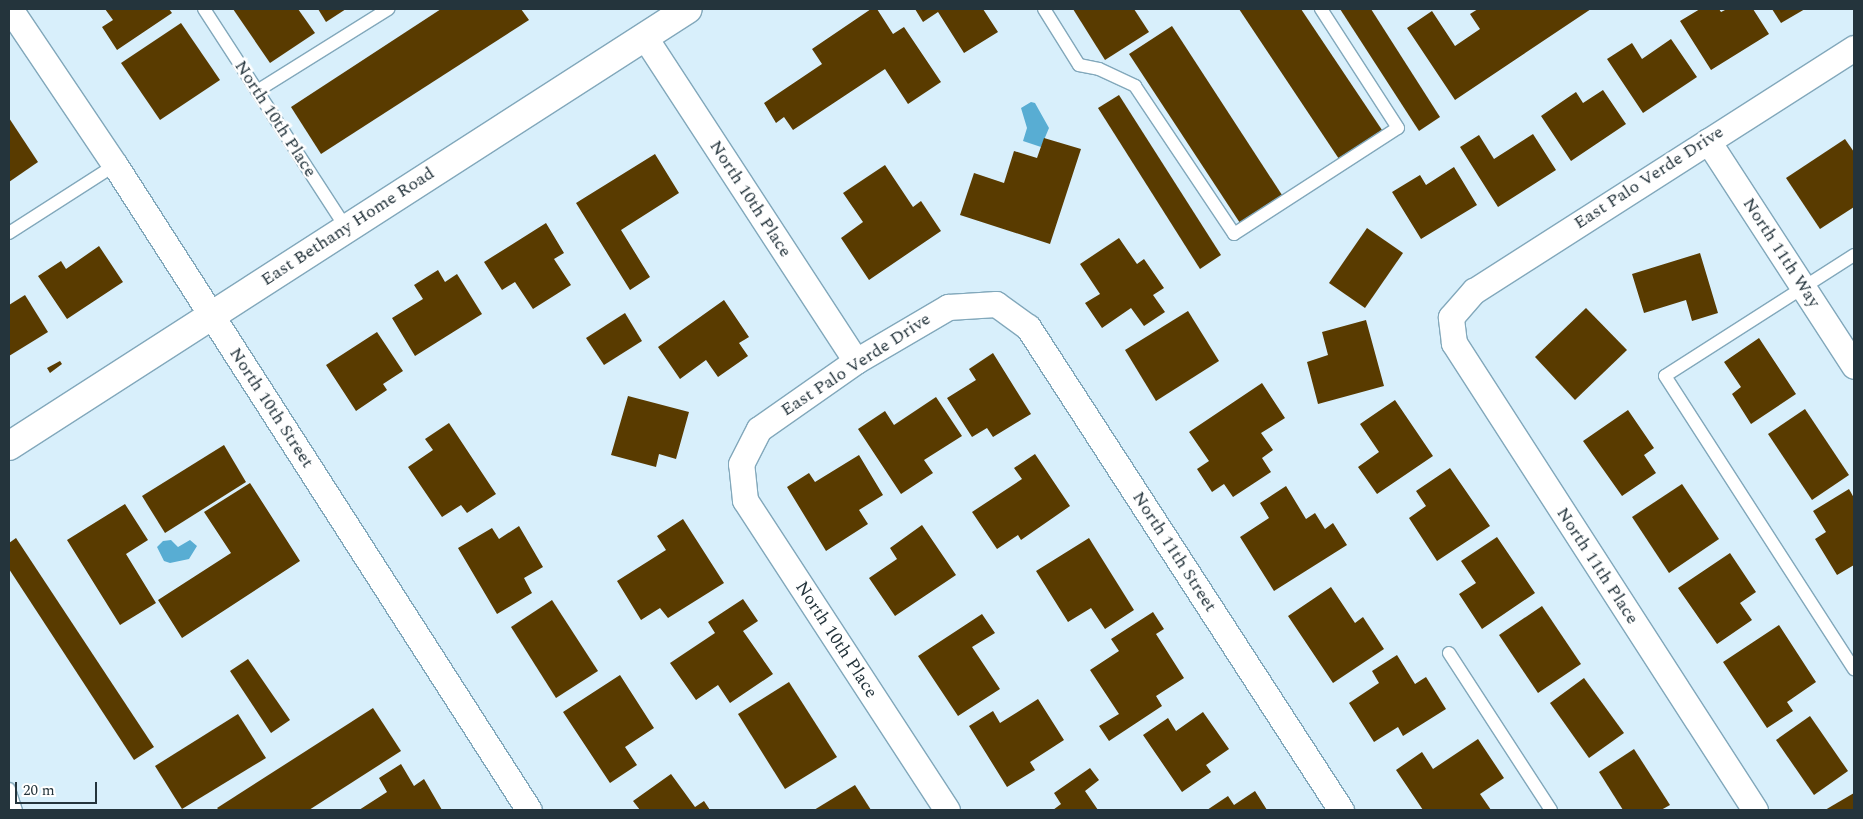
<!DOCTYPE html>
<html>
<head>
<meta charset="utf-8">
<style>
  body { margin:0 }
  #map { position:relative; width:1863px; height:819px; overflow:hidden; background:#d8effb; font-family:Spectral,serif }
  div>[style] { position:absolute }
  .water>* { inset:0; background:#58add3 }
  .building>* { inset:0; background:#593b00 }
  .roads { filter:drop-shadow(1px 0 #82a8bb) drop-shadow(-1px 0 #82a8bb) drop-shadow(0 1px #82a8bb) drop-shadow(0 -1px #82a8bb) }
  .lane>* { height:12px; margin:-6px; padding:0 6px; transform-origin:6px; border-radius:6px; background:#fff }
  .street>* { height:25px; margin:-12.5px; padding:0 12.5px; transform-origin:12.5px; border-radius:12.5px; background:#fff }
  .secondary>* { height:28px; margin:-14px; padding:0 14px; transform-origin:14px; border-radius:14px; background:#fff }
  span { translate:-50% -50%; white-space:nowrap; text-align:center; line-height:1.15; -webkit-text-stroke:5px #fff; paint-order:stroke }
  .street-label { font-size:18px; color:#24343c }
  .frame { position:absolute; inset:0; border:10px solid #24343c; pointer-events:none }
  .scale { position:absolute; left:15px; top:782px; width:82px; height:22px; box-sizing:border-box; border:2px solid #24343c; border-top:0; padding-left:6px; font-size:15px; line-height:18px; white-space:nowrap; color:#24343c; -webkit-text-stroke:4px #fff; paint-order:stroke }
</style>
</head>
<body>
<div id="map">
  <div class="water">
    <div style="clip-path:polygon(1031px 102px,1035px 103px,1049px 128px,1041px 147px,1023px 141px,1027px 128px,1021px 108px)"></div>
    <div style="clip-path:polygon(171px 540px,178px 547px,190px 540px,197px 546px,189px 559px,170px 563px,164px 561px,157px 547px,163px 541px)"></div>
  </div>
  <div class="building">
    <div style="clip-path:polygon(105px 9px,169px 9px,172px 13px,117px 50px,102px 27px,113px 20px)"></div>
    <div style="clip-path:polygon(233px 9px,298px 9px,315px 33px,270px 63px)"></div>
    <div style="clip-path:polygon(318px 9px,346px 9px,326px 22px)"></div>
    <div style="clip-path:polygon(441px 9px,521px 9px,529px 20px,321px 154px,291px 107px)"></div>
    <div style="clip-path:polygon(871px 9px,877px 9px,893px 34px,904px 27px,941px 82px,908px 104px,885px 69px,793px 130px,784px 117px,776px 123px,764px 103px,822px 64px,812px 49px)"></div>
    <div style="clip-path:polygon(915px 9px,983px 9px,998px 32px,964px 53px,938px 12px,923px 22px)"></div>
    <div style="clip-path:polygon(1073px 9px,1134px 9px,1149px 32px,1105px 60px)"></div>
    <div style="clip-path:polygon(1239px 9px,1301px 9px,1382px 130px,1339px 159px)"></div>
    <div style="clip-path:polygon(1340px 9px,1371px 9px,1440px 117px,1419px 131px)"></div>
    <div style="clip-path:polygon(1478px 9px,1591px 9px,1455px 100px,1407px 28px,1432px 11px,1455px 46px,1480px 29px,1470px 14px)"></div>
    <div style="clip-path:polygon(1700px 9px,1719px 9px,1721px 12px,1727px 9px,1753px 9px,1769px 34px,1711px 70px,1680px 21px)"></div>
    <div style="clip-path:polygon(1772px 9px,1805px 9px,1781px 23px)"></div>
    <div style="clip-path:polygon(181px 23px,220px 80px,160px 120px,121px 63px)"></div>
    <div style="clip-path:polygon(1172px 26px,1282px 195px,1240px 223px,1129px 54px)"></div>
    <div style="clip-path:polygon(1671px 39px,1697px 77px,1643px 113px,1607px 59px,1632px 43px,1642px 59px)"></div>
    <div style="clip-path:polygon(1603px 90px,1626px 124px,1571px 161px,1541px 116px,1576px 92px,1583px 103px)"></div>
    <div style="clip-path:polygon(1119px 95px,1221px 255px,1200px 269px,1098px 108px)"></div>
    <div style="clip-path:polygon(9px 118px,38px 162px,9px 182px)"></div>
    <div style="clip-path:polygon(1533px 134px,1556px 170px,1498px 207px,1460px 147px,1479px 135px,1494px 159px)"></div>
    <div style="clip-path:polygon(1044px 138px,1081px 149px,1050px 244px,960px 215px,974px 173px,1004px 183px,1014px 151px,1037px 158px)"></div>
    <div style="clip-path:polygon(1845px 139px,1854px 152px,1854px 207px,1820px 229px,1786px 178px)"></div>
    <div style="clip-path:polygon(655px 154px,679px 193px,621px 230px,650px 277px,630px 290px,576px 203px)"></div>
    <div style="clip-path:polygon(885px 165px,913px 207px,921px 201px,941px 231px,869px 280px,841px 238px,863px 222px,843px 193px)"></div>
    <div style="clip-path:polygon(1454px 167px,1477px 205px,1421px 239px,1392px 192px,1420px 175px,1426px 185px)"></div>
    <div style="clip-path:polygon(546px 223px,564px 253px,554px 259px,571px 285px,533px 309px,515px 282px,502px 290px,484px 262px)"></div>
    <div style="clip-path:polygon(1367px 228px,1403px 253px,1365px 308px,1329px 283px)"></div>
    <div style="clip-path:polygon(1119px 238px,1137px 264px,1144px 259px,1164px 288px,1153px 295px,1165px 312px,1144px 326px,1131px 308px,1102px 328px,1085px 303px,1100px 294px,1080px 264px)"></div>
    <div style="clip-path:polygon(99px 246px,123px 282px,67px 319px,38px 276px,61px 261px,66px 269px)"></div>
    <div style="clip-path:polygon(1700px 253px,1718px 313px,1692px 321px,1686px 300px,1644px 313px,1632px 274px)"></div>
    <div style="clip-path:polygon(438px 270px,445px 282px,457px 274px,482px 314px,415px 356px,392px 318px,423px 299px,414px 285px)"></div>
    <div style="clip-path:polygon(25px 295px,48px 332px,9px 356px,9px 305px)"></div>
    <div style="clip-path:polygon(724px 300px,749px 337px,739px 343px,748px 356px,718px 377px,706px 360px,680px 379px,658px 347px)"></div>
    <div style="clip-path:polygon(1586px 308px,1627px 350px,1575px 400px,1535px 357px)"></div>
    <div style="clip-path:polygon(1188px 311px,1219px 361px,1156px 401px,1125px 350px)"></div>
    <div style="clip-path:polygon(625px 313px,642px 341px,604px 365px,586px 338px)"></div>
    <div style="clip-path:polygon(1366px 320px,1384px 386px,1318px 404px,1307px 362px,1328px 355px,1322px 332px)"></div>
    <div style="clip-path:polygon(377px 332px,403px 371px,383px 384px,387px 390px,356px 411px,326px 365px)"></div>
    <div style="clip-path:polygon(1759px 338px,1796px 394px,1751px 424px,1732px 394px,1741px 387px,1724px 362px)"></div>
    <div style="clip-path:polygon(993px 353px,1031px 414px,993px 437px,987px 428px,972px 437px,947px 398px,976px 380px,969px 369px)"></div>
    <div style="clip-path:polygon(60px 361px,62px 364px,50px 373px,47px 368px)"></div>
    <div style="clip-path:polygon(1262px 383px,1285px 418px,1261px 433px,1273px 450px,1262px 458px,1271px 472px,1233px 497px,1224px 484px,1212px 492px,1197px 469px,1209px 461px,1189px 432px)"></div>
    <div style="clip-path:polygon(628px 396px,689px 412px,676px 459px,659px 454px,656px 467px,611px 455px)"></div>
    <div style="clip-path:polygon(936px 397px,962px 436px,924px 460px,933px 473px,901px 494px,858px 429px,885px 411px,894px 425px)"></div>
    <div style="clip-path:polygon(1395px 400px,1433px 456px,1377px 494px,1358px 467px,1379px 452px,1360px 424px)"></div>
    <div style="clip-path:polygon(1805px 409px,1849px 475px,1812px 500px,1768px 434px)"></div>
    <div style="clip-path:polygon(1628px 410px,1654px 448px,1644px 455px,1656px 473px,1622px 496px,1583px 441px)"></div>
    <div style="clip-path:polygon(449px 423px,496px 494px,467px 513px,461px 505px,442px 517px,408px 467px,433px 450px,425px 439px)"></div>
    <div style="clip-path:polygon(224px 445px,246px 482px,165px 533px,142px 496px)"></div>
    <div style="clip-path:polygon(1035px 454px,1070px 506px,1021px 540px,1018px 535px,997px 549px,972px 512px,1022px 479px,1014px 468px)"></div>
    <div style="clip-path:polygon(859px 455px,883px 495px,859px 510px,868px 524px,826px 551px,787px 487px,809px 473px,815px 482px)"></div>
    <div style="clip-path:polygon(1450px 468px,1490px 526px,1437px 561px,1409px 518px,1426px 506px,1416px 491px)"></div>
    <div style="clip-path:polygon(250px 483px,300px 561px,182px 638px,158px 600px,231px 553px,204px 512px)"></div>
    <div style="clip-path:polygon(1682px 484px,1719px 539px,1669px 573px,1632px 517px)"></div>
    <div style="clip-path:polygon(1286px 486px,1306px 519px,1315px 513px,1325px 529px,1333px 523px,1347px 545px,1274px 591px,1240px 537px,1269px 518px,1260px 503px)"></div>
    <div style="clip-path:polygon(1849px 489px,1854px 498px,1854px 565px,1837px 575px,1815px 539px,1826px 532px,1813px 511px)"></div>
    <div style="clip-path:polygon(125px 504px,148px 540px,126px 554px,156px 603px,120px 625px,67px 540px)"></div>
    <div style="clip-path:polygon(683px 519px,724px 583px,668px 618px,660px 608px,641px 620px,617px 581px,666px 550px,657px 536px)"></div>
    <div style="clip-path:polygon(922px 525px,956px 575px,895px 616px,869px 578px,897px 559px,890px 548px)"></div>
    <div style="clip-path:polygon(519px 526px,543px 567px,524px 578px,532px 593px,497px 614px,458px 548px,492px 528px,499px 539px)"></div>
    <div style="clip-path:polygon(1497px 537px,1535px 593px,1482px 629px,1459px 594px,1476px 583px,1461px 561px)"></div>
    <div style="clip-path:polygon(16px 538px,154px 747px,134px 760px,9px 569px,9px 543px)"></div>
    <div style="clip-path:polygon(1089px 538px,1134px 610px,1105px 629px,1091px 608px,1068px 622px,1036px 571px)"></div>
    <div style="clip-path:polygon(1730px 553px,1756px 592px,1740px 603px,1752px 620px,1717px 644px,1678px 588px)"></div>
    <div style="clip-path:polygon(1331px 587px,1355px 623px,1363px 617px,1384px 649px,1333px 683px,1288px 616px)"></div>
    <div style="clip-path:polygon(743px 599px,758px 621px,743px 631px,773px 674px,730px 703px,718px 685px,696px 700px,670px 663px,715px 633px,708px 622px)"></div>
    <div style="clip-path:polygon(552px 600px,598px 671px,556px 698px,511px 627px)"></div>
    <div style="clip-path:polygon(1542px 606px,1581px 664px,1538px 693px,1499px 635px)"></div>
    <div style="clip-path:polygon(1153px 612px,1164px 629px,1156px 634px,1184px 678px,1156px 696px,1162px 706px,1109px 741px,1099px 726px,1119px 714px,1090px 670px,1119px 651px,1111px 639px)"></div>
    <div style="clip-path:polygon(982px 614px,995px 633px,972px 647px,1000px 689px,958px 716px,918px 656px)"></div>
    <div style="clip-path:polygon(1779px 625px,1816px 682px,1787px 702px,1793px 711px,1767px 728px,1723px 662px)"></div>
    <div style="clip-path:polygon(1397px 655px,1415px 684px,1426px 677px,1446px 709px,1403px 736px,1398px 727px,1374px 742px,1349px 703px,1379px 683px,1372px 671px)"></div>
    <div style="clip-path:polygon(248px 659px,290px 720px,271px 733px,230px 671px)"></div>
    <div style="clip-path:polygon(620px 675px,654px 728px,625px 747px,637px 765px,610px 783px,563px 712px)"></div>
    <div style="clip-path:polygon(1584px 678px,1624px 733px,1589px 758px,1550px 703px)"></div>
    <div style="clip-path:polygon(789px 682px,837px 757px,785px 789px,738px 714px)"></div>
    <div style="clip-path:polygon(1038px 699px,1064px 740px,1030px 762px,1035px 770px,1007px 787px,969px 726px,993px 711px,1000px 723px)"></div>
    <div style="clip-path:polygon(373px 708px,401px 751px,309px 810px,219px 810px,217px 808px)"></div>
    <div style="clip-path:polygon(1203px 712px,1229px 749px,1206px 765px,1211px 772px,1182px 792px,1143px 735px,1168px 718px,1176px 731px)"></div>
    <div style="clip-path:polygon(238px 714px,266px 758px,182px 809px,155px 766px)"></div>
    <div style="clip-path:polygon(1810px 716px,1848px 771px,1814px 795px,1776px 740px)"></div>
    <div style="clip-path:polygon(1478px 739px,1504px 778px,1480px 794px,1491px 810px,1423px 810px,1396px 770px,1422px 752px,1433px 769px)"></div>
    <div style="clip-path:polygon(1634px 749px,1670px 805px,1661px 810px,1623px 810px,1599px 772px)"></div>
    <div style="clip-path:polygon(401px 764px,414px 786px,424px 779px,442px 810px,359px 810px,387px 792px,379px 778px)"></div>
    <div style="clip-path:polygon(1090px 768px,1099px 780px,1085px 791px,1098px 810px,1053px 810px,1061px 804px,1054px 793px)"></div>
    <div style="clip-path:polygon(671px 774px,695px 807px,704px 801px,710px 810px,640px 810px,633px 801px)"></div>
    <div style="clip-path:polygon(855px 785px,871px 810px,814px 810px)"></div>
    <div style="clip-path:polygon(1255px 791px,1267px 810px,1207px 810px,1228px 796px,1234px 805px)"></div>
    <div style="clip-path:polygon(1854px 793px,1854px 810px,1825px 810px)"></div>
  </div>
  <div class="roads">
    <div class="lane">
      <div style="left:204px;top:9px;width:261px;rotate:57deg"></div>
      <div style="left:1044px;top:9px;width:66px;rotate:58deg"></div>
      <div style="left:1079px;top:65px;width:20px;rotate:11deg"></div>
      <div style="left:1099px;top:69px;width:40px;rotate:25deg"></div>
      <div style="left:1135px;top:86px;width:178px;rotate:56.2deg"></div>
      <div style="left:1234px;top:234px;width:195px;rotate:-32.9deg"></div>
      <div style="left:1398px;top:128px;width:142px;rotate:-122.9deg"></div>
      <div style="left:257px;top:91px;width:155px;rotate:-32deg"></div>
      <div style="left:9px;top:233px;width:126px;rotate:-32.7deg"></div>
      <div style="left:1854px;top:255px;width:224px;rotate:147.4deg"></div>
      <div style="left:1665px;top:376px;width:349px;rotate:57.2deg"></div>
      <div style="left:1449px;top:653px;width:187px;rotate:57deg"></div>
      <div style="left:9px;top:789px;width:22px;rotate:72deg"></div>
    </div>
    <div class="street">
      <div style="left:10px;top:9px;width:188px;rotate:56.1deg"></div>
      <div style="left:115px;top:165px;width:766px;rotate:57.31deg"></div>
      <div style="left:644px;top:36px;width:388px;rotate:56.9deg"></div>
      <div style="left:1708px;top:141px;width:268px;rotate:57deg"></div>
      <div style="left:947px;top:810px;width:370px;rotate:-123.1deg"></div>
      <div style="left:745px;top:500px;width:36px;rotate:-96deg"></div>
      <div style="left:741px;top:464px;width:39px;rotate:-63deg"></div>
      <div style="left:759px;top:429px;width:118px;rotate:-35deg"></div>
      <div style="left:856px;top:361px;width:107px;rotate:-30.4deg"></div>
      <div style="left:948px;top:307px;width:48px;rotate:-3.6deg"></div>
      <div style="left:996px;top:304px;width:39px;rotate:36deg"></div>
      <div style="left:1028px;top:327px;width:576px;rotate:57.06deg"></div>
      <div style="left:1755px;top:810px;width:556px;rotate:-122.8deg"></div>
      <div style="left:1454px;top:343px;width:26px;rotate:-97deg"></div>
      <div style="left:1451px;top:317px;width:35px;rotate:-49deg"></div>
      <div style="left:1474px;top:291px;width:451px;rotate:-32.6deg"></div>
    </div>
    <div class="secondary">
      <div style="left:9px;top:446px;width:807px;rotate:-32.77deg"></div>
    </div>
  </div>
  <div class="street-label">
    <span style="left:275px;top:119px;rotate:57deg">North 10th Place</span>
    <span style="left:1649px;top:178px;rotate:-33deg">East Palo Verde Drive</span>
    <span style="left:750px;top:199px;rotate:57deg">North 10th Place</span>
    <span style="left:348px;top:227px;rotate:-33deg">East Bethany Home Road</span>
    <span style="left:1781px;top:253px;rotate:57deg">North 11th Way</span>
    <span style="left:856px;top:365px;rotate:-33deg">East Palo Verde Drive</span>
    <span style="left:271px;top:408px;rotate:57deg">North 10th Street</span>
    <span style="left:1174px;top:552px;rotate:57deg">North 11th Street</span>
    <span style="left:1597px;top:566px;rotate:57deg">North 11th Place</span>
    <span style="left:836px;top:640px;rotate:57deg">North 10th Place</span>
  </div>
  <div class="frame"></div>
  <div class="scale">20 m</div>
</div>
</body>
</html>
